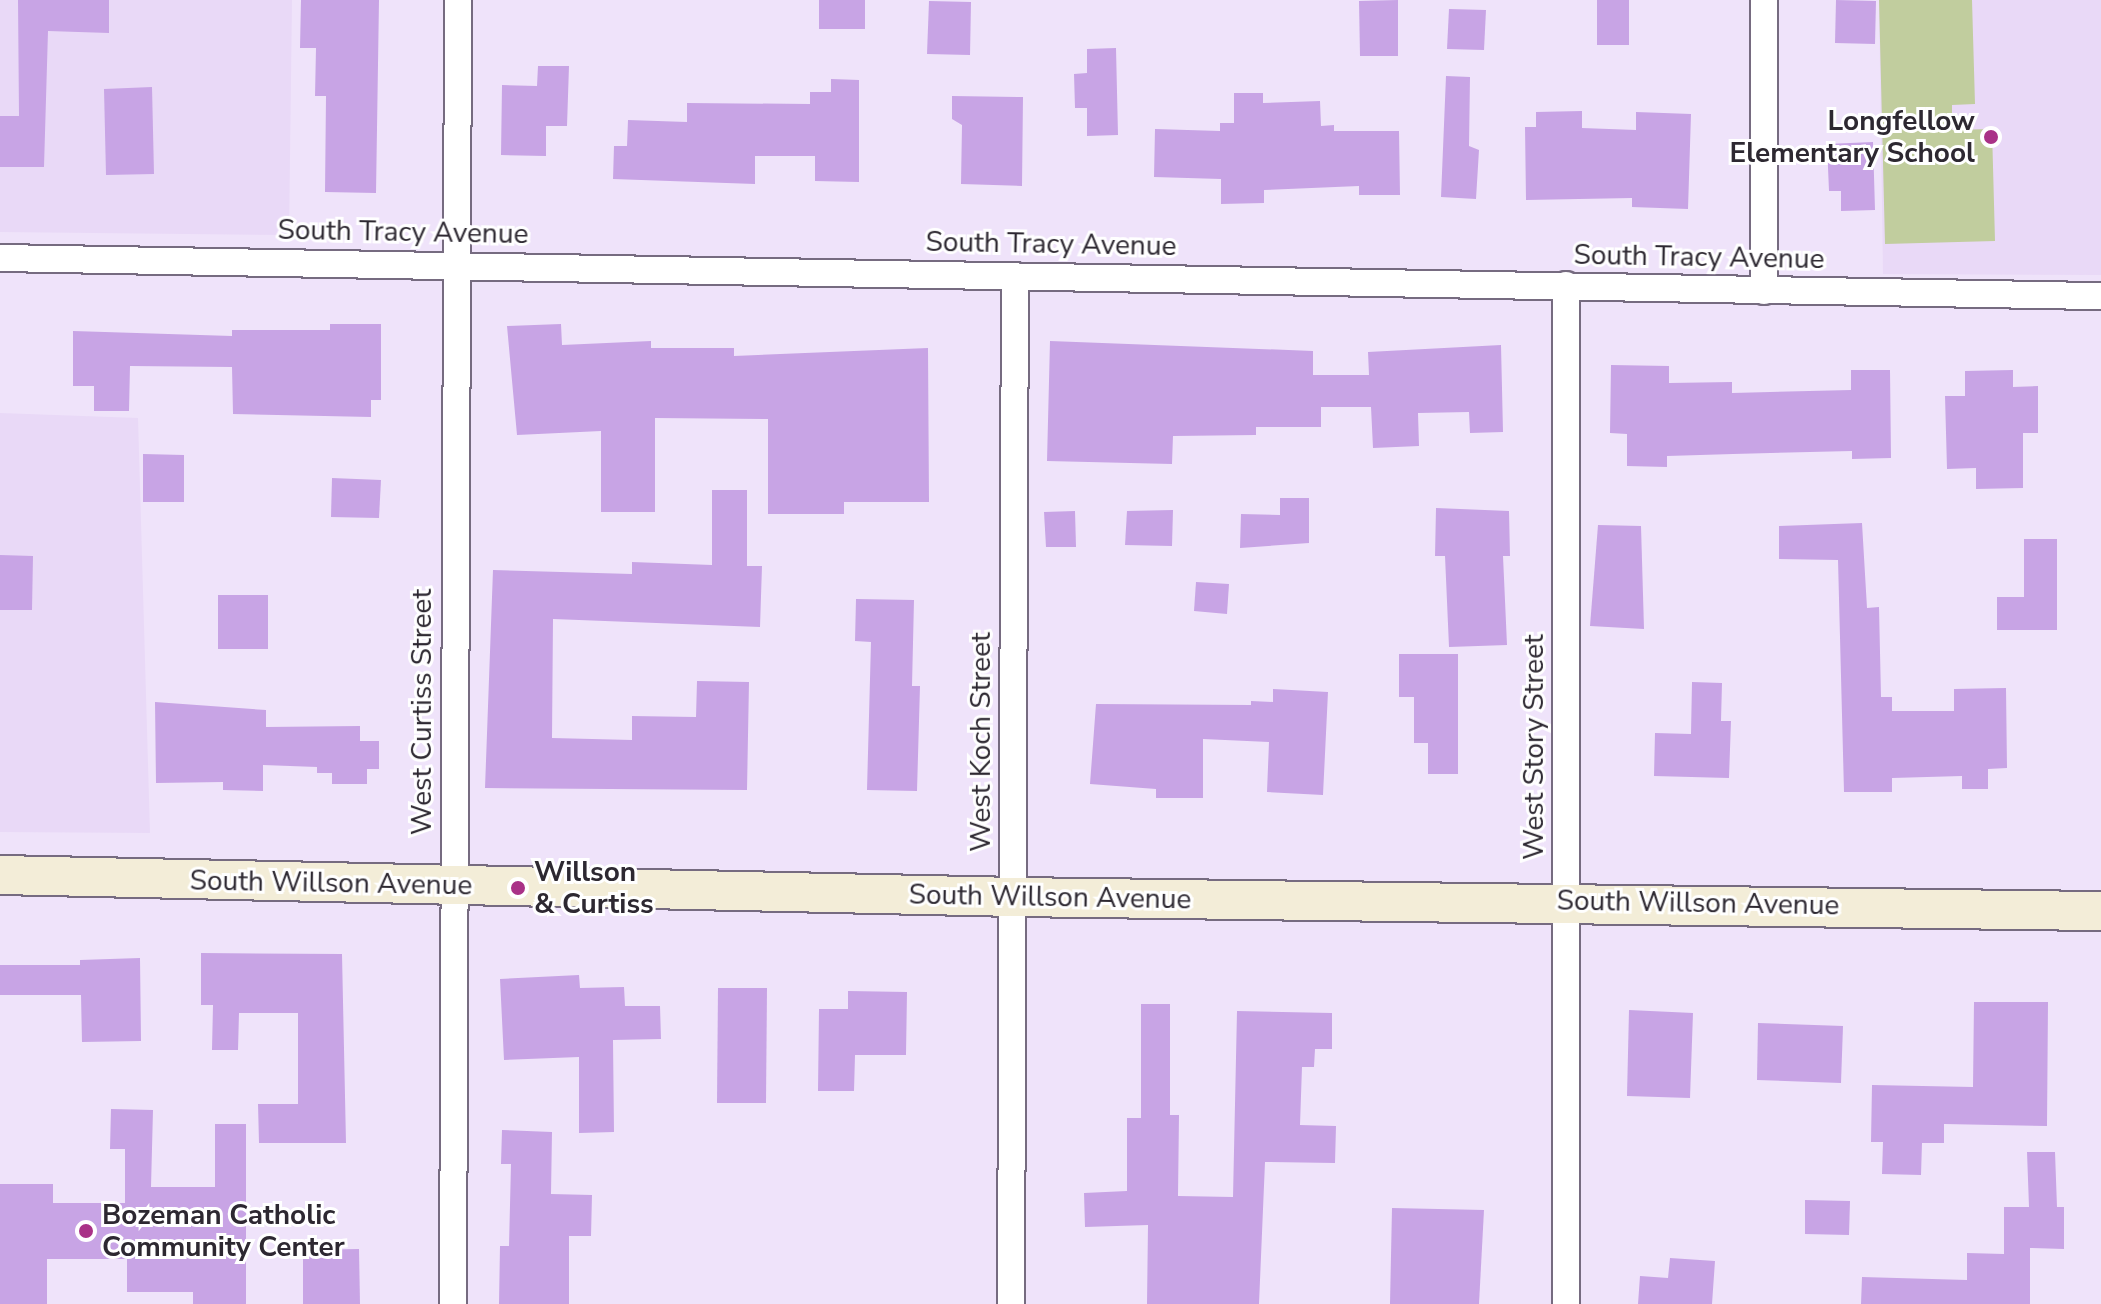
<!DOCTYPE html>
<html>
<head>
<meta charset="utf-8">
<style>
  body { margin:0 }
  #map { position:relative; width:2101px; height:1304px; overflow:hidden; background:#efe3fa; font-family:"Nunito Sans",sans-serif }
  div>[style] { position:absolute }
  .built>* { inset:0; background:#e9d9f7 }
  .green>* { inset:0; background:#c1cd9e }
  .building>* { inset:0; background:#c8a4e5 }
  .roads { filter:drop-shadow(2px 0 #766b80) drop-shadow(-2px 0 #766b80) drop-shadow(0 2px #766b80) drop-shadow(0 -2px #766b80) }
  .minor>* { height:26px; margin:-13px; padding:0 13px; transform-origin:13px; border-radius:13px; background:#fff }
  .secondary>* { height:38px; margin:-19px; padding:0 19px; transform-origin:19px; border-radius:19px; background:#f3edd8 }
  .dots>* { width:22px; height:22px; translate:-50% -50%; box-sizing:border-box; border:4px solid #fff; border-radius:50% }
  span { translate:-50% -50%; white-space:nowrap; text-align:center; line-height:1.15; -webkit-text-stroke:6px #fff; paint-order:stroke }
  .poi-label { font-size:28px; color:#2d2831; font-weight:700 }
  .right { translate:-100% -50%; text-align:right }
  .left { translate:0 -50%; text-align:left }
  .street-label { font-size:28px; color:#2d2831 }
</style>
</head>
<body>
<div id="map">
  <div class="built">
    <div style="clip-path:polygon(0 0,292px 0,289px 235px,0 232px)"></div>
    <div style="clip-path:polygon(1879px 0,2101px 0,2101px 275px,1883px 274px)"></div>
    <div style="clip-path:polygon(0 413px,138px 418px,150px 833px,0 832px)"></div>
  </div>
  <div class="green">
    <div style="clip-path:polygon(1879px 0,1972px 0,1975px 104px,1952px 105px,1952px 130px,1992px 129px,1995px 241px,1885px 244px)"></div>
  </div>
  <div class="building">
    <div style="clip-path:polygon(18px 0,109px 0,109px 33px,48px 31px,44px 167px,0 167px,0 116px,19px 116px)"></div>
    <div style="clip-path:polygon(301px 0,379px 0,376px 193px,325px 192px,326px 96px,315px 96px,316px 48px,300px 48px)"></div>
    <div style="clip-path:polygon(819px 0,865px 0,865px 29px,819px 29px)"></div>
    <div style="clip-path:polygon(1398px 0,1398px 56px,1360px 56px,1359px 1px)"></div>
    <div style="clip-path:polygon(1597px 0,1629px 0,1629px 45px,1597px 45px)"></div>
    <div style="clip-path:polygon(1836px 0,1876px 1px,1875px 44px,1835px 43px)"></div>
    <div style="clip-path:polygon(929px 1px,971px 2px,970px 55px,927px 54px)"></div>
    <div style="clip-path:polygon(1449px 9px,1486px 10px,1484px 50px,1447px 49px)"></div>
    <div style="clip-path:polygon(1116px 48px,1118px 135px,1087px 136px,1087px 108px,1075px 108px,1074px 74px,1087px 73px,1087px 49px)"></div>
    <div style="clip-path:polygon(538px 66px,569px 66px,567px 126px,546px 126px,546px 156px,501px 155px,502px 85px,537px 86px)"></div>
    <div style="clip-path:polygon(1446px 76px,1470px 77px,1469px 146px,1479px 150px,1476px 199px,1441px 197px)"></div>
    <div style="clip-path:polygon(831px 79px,859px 80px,859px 182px,815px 181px,815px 156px,755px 156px,755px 184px,613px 179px,614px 146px,627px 146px,628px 120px,687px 122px,687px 103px,810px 104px,810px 92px,831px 92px)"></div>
    <div style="clip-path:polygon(152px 87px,154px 174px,106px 175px,104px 89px)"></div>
    <div style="clip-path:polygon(1234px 93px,1263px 93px,1263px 103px,1320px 101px,1321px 126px,1334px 125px,1334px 131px,1399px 131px,1400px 195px,1359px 195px,1359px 186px,1264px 190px,1264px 203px,1221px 204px,1221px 179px,1154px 177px,1155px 129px,1220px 131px,1220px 123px,1234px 123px)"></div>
    <div style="clip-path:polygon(952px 96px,1023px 97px,1022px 186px,961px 184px,962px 125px,952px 119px)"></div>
    <div style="clip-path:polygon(1582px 111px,1582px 128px,1636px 130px,1636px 112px,1691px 114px,1688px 209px,1632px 207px,1632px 198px,1526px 200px,1525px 127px,1536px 127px,1536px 112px)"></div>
    <div style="clip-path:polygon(1873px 142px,1875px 210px,1841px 211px,1841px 191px,1829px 191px,1827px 144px)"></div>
    <div style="clip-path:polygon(330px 324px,381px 324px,381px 400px,371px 400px,371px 417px,233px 414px,232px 367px,130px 366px,129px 411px,94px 411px,94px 386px,73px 386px,73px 331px,232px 336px,232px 330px,330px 330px)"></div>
    <div style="clip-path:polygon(561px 324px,562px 345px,651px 341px,651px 348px,734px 348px,734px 356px,928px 348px,929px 502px,844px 502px,844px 514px,768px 514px,768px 419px,655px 418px,655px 512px,601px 512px,601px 431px,517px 435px,507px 326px)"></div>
    <div style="clip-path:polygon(1050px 341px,1313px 351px,1313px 375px,1369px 375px,1368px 352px,1501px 345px,1503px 432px,1470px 433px,1469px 412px,1418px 413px,1419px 446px,1373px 448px,1371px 407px,1321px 407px,1321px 427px,1256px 427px,1256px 435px,1173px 436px,1172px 464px,1047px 461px)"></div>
    <div style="clip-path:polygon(1611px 365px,1669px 366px,1669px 383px,1732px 382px,1732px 393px,1851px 390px,1851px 370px,1890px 370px,1891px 458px,1852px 459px,1852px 451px,1733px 454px,1667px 456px,1667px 467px,1627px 466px,1627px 434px,1610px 433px)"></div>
    <div style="clip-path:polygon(2013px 370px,2013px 387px,2038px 386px,2038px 433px,2023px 433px,2023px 488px,1976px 489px,1976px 468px,1947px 469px,1945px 396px,1965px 396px,1965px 371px)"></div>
    <div style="clip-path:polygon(143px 454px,184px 455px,184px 502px,143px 502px)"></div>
    <div style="clip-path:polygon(332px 478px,381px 480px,379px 518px,331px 517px)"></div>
    <div style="clip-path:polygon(712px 490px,747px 490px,747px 566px,762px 566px,760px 627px,553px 619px,552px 738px,632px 740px,632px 716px,696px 717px,697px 681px,749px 682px,747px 790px,485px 788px,493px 570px,632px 574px,632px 562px,712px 565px)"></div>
    <div style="clip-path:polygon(1280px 498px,1309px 498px,1309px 543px,1240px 548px,1241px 514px,1280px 515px)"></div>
    <div style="clip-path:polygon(1436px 508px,1509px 511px,1510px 556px,1503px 556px,1507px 645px,1449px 647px,1445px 556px,1435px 556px)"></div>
    <div style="clip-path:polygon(1173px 510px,1172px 546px,1125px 545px,1127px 511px)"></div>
    <div style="clip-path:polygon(1075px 511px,1076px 547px,1046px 547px,1044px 512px)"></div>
    <div style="clip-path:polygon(1862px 523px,1867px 608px,1879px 607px,1881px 697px,1892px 697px,1892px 711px,1954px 711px,1954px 689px,2006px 688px,2007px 768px,1988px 769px,1988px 789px,1962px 789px,1962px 776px,1892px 778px,1892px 792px,1844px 792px,1838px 560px,1779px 559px,1779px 526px)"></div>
    <div style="clip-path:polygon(1598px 525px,1641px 526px,1644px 629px,1590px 626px)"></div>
    <div style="clip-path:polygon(2024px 539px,2057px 539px,2057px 630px,1997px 630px,1997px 597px,2024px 597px)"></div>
    <div style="clip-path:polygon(0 555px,33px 556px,32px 610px,0 610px)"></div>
    <div style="clip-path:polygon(1196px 582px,1229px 584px,1227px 614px,1194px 611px)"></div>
    <div style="clip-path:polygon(218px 595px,268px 595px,268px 649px,218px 649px)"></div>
    <div style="clip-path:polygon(856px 599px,914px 600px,912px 686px,920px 686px,917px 791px,867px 790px,871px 642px,855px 641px)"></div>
    <div style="clip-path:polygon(1399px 654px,1458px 654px,1458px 774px,1428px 774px,1428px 743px,1414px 743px,1414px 697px,1399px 697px)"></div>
    <div style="clip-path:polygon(1692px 682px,1722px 683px,1721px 721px,1731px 721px,1729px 778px,1654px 776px,1655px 733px,1691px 734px)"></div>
    <div style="clip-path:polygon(1273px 689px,1328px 692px,1323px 795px,1267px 792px,1269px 742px,1203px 739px,1203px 798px,1156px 798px,1156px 789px,1090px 784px,1096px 704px,1251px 705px,1251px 701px,1273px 702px)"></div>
    <div style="clip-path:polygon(155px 702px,266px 710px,266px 727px,360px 726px,360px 741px,379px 741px,379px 769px,367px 769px,367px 784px,332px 784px,332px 773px,317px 773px,317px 767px,263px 765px,263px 791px,223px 790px,223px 782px,156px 783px)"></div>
    <div style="clip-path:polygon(201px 953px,342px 954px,346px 1143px,259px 1143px,258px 1104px,298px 1104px,298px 1013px,239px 1013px,238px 1050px,212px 1050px,213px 1005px,201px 1005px)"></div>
    <div style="clip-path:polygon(140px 958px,141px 1041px,82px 1042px,81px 995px,0 995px,0 965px,80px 965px,80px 960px)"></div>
    <div style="clip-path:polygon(579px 975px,580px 988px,624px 987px,625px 1006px,660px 1006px,661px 1039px,613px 1040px,614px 1132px,579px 1133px,579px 1057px,504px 1060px,500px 979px)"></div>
    <div style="clip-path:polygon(718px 988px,767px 988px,766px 1103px,717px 1103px)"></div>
    <div style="clip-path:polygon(848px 991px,907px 992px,906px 1055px,855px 1055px,854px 1091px,818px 1091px,819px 1009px,848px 1009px)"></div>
    <div style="clip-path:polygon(1974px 1002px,2048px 1002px,2047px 1126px,1944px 1124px,1944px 1143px,1922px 1143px,1921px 1175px,1882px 1174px,1883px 1142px,1871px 1142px,1872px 1085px,1973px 1087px)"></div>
    <div style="clip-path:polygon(1141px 1004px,1170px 1004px,1170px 1115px,1179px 1115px,1178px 1196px,1233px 1197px,1237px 1011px,1332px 1013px,1332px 1049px,1315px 1049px,1314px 1067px,1302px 1067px,1300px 1125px,1336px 1126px,1335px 1163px,1265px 1162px,1259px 1304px,1147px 1304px,1148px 1225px,1085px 1227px,1084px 1193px,1127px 1191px,1127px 1118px,1141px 1118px)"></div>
    <div style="clip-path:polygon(1629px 1010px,1693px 1013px,1690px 1098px,1627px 1096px)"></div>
    <div style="clip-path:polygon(1758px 1023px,1843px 1026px,1841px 1083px,1757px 1080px)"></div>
    <div style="clip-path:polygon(111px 1109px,153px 1110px,151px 1187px,215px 1187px,215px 1124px,246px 1124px,246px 1304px,193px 1304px,193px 1292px,127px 1292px,127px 1259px,47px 1259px,47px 1304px,0 1304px,0 1184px,53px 1184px,53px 1203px,125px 1203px,125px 1149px,110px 1149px)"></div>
    <div style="clip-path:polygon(502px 1130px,552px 1132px,551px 1194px,592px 1195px,591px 1236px,569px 1236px,569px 1304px,499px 1304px,500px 1246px,509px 1246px,511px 1164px,501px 1164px)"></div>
    <div style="clip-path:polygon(2027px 1152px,2055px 1152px,2057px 1207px,2064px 1207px,2064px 1249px,2030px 1248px,2030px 1304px,1861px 1304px,1862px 1277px,1967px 1280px,1967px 1253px,2004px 1254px,2004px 1207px,2029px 1207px)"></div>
    <div style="clip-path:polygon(1805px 1200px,1850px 1201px,1849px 1235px,1805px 1234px)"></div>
    <div style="clip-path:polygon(1392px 1208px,1484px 1210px,1479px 1304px,1390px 1304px)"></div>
    <div style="clip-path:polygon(359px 1249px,360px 1304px,303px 1304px,303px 1250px)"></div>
    <div style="clip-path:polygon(1670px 1258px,1715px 1261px,1712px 1304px,1638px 1304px,1640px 1276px,1668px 1278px)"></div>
  </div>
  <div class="roads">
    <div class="minor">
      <div style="left:1764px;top:0;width:291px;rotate:90deg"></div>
      <div style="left:0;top:258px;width:2101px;rotate:1.04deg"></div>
      <div style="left:1566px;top:285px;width:1019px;rotate:90deg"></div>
      <div style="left:453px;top:1304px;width:1304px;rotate:-89.78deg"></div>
      <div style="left:1011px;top:1304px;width:1028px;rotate:-89.78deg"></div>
    </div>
    <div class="secondary">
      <div style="left:0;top:875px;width:1013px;rotate:1.24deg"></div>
      <div style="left:1013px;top:897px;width:1088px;rotate:0.74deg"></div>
    </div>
  </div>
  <div class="dots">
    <div style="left:1991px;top:137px;background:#a93187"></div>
    <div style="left:518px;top:888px;background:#a93187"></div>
    <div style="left:86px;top:1231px;background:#a93187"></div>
  </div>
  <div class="poi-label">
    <span class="right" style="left:1975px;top:137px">Longfellow<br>Elementary School</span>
    <span class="left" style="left:534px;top:888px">Willson<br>&amp; Curtiss</span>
    <span class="left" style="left:102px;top:1231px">Bozeman Catholic<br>Community Center</span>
  </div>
  <div class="street-label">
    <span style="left:403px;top:232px;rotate:1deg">South Tracy Avenue</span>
    <span style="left:1051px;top:244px;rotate:1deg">South Tracy Avenue</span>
    <span style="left:1699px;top:257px;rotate:1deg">South Tracy Avenue</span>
    <span style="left:422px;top:712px;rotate:-90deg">West Curtiss Street</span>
    <span style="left:981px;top:742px;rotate:-90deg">West Koch Street</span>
    <span style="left:1534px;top:747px;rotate:-90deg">West Story Street</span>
    <span style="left:331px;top:883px;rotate:1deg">South Willson Avenue</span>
    <span style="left:1050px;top:897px;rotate:1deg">South Willson Avenue</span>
    <span style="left:1698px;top:903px;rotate:1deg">South Willson Avenue</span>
  </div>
</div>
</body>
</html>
